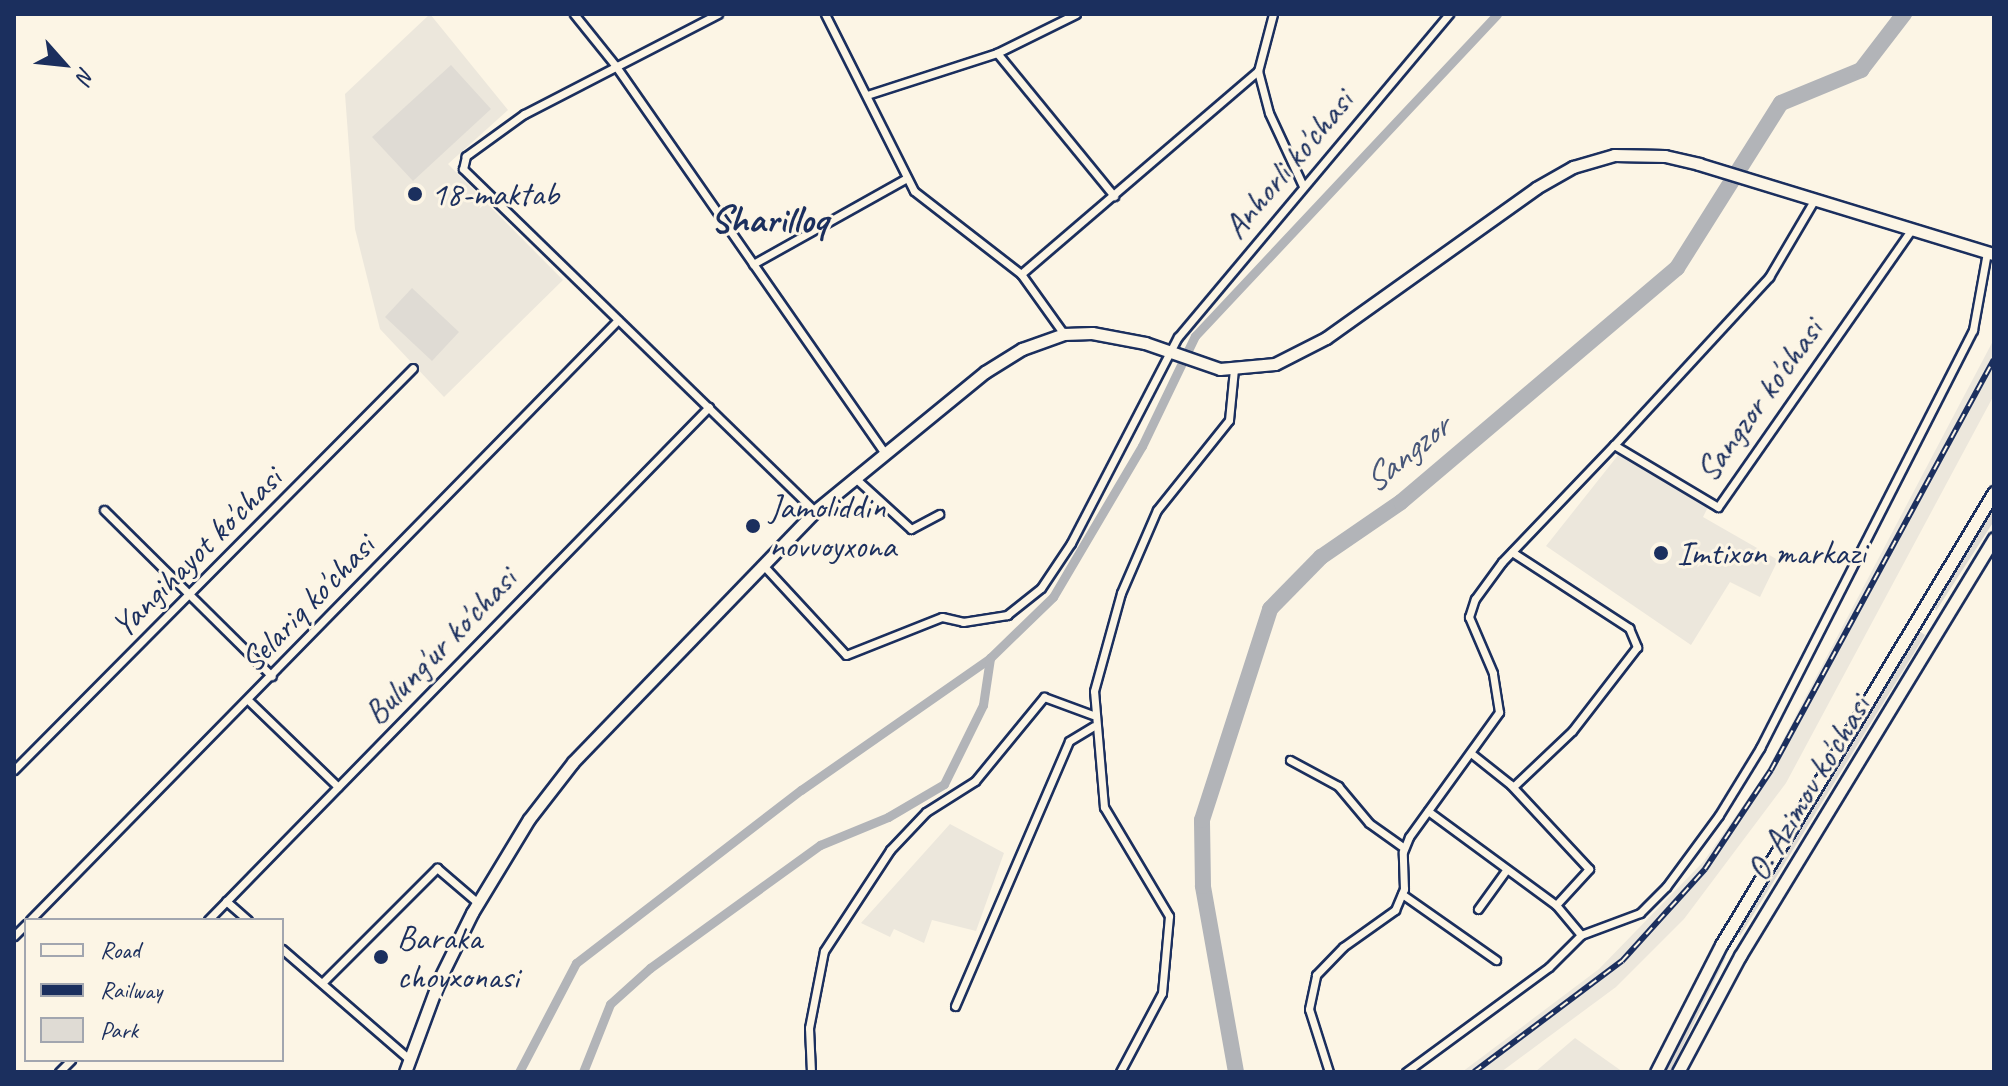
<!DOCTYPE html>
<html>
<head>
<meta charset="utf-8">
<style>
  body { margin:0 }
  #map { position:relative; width:2008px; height:1086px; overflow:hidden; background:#fcf5e5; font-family:Caveat,sans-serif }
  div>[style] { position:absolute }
  .built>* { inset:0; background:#ece7dc }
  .green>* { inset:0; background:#dfdbd4 }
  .canal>* { height:9px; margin:-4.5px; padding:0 4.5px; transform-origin:4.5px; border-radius:4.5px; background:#b2b4b8 }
  .river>* { height:16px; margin:-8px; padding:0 8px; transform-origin:8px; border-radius:8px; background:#b2b4b8 }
  .roads { filter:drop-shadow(2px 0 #1b2f5e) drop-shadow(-2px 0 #1b2f5e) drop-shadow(0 2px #1b2f5e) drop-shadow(0 -2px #1b2f5e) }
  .minor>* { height:7px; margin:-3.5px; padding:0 3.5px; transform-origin:3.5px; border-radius:3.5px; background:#fcf5e5 }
  .primary>* { height:11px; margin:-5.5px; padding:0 5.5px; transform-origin:5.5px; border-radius:5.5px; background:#fcf5e5 }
  .rail>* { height:6px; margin-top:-3px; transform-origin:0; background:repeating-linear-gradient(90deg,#fcf5e5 0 9px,#1b2f5e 0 18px); box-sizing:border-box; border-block:2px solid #1b2f5e }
  .dots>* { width:22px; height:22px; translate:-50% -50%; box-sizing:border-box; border:4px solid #fcf5e5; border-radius:50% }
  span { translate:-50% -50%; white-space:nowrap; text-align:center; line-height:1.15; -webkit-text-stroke:6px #fcf5e5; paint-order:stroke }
  .street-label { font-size:34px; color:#1b2f5e }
  .poi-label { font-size:34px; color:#1b2f5e }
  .left { translate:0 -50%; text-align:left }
  .water-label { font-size:36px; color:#485779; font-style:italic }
  .quarter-label { font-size:38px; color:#1b2f5e; font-weight:700 }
  .frame { position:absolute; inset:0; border:16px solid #1b2f5e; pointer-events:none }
  .legend { position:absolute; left:24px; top:918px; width:260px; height:144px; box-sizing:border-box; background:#fcf5e5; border:2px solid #a2a6af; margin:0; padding:10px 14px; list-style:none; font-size:24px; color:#1b2f5e }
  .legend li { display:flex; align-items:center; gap:16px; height:40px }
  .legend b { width:40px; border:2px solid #a2a6af }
  .north { position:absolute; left:24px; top:24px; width:80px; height:80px; -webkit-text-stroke:6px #fcf5e5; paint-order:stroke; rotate:117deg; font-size:22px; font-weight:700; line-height:32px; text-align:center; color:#1b2f5e }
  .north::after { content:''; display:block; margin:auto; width:28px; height:36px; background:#1b2f5e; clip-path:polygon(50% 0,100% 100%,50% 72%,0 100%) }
</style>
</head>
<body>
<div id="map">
  <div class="built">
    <div style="clip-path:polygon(430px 14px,508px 110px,448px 164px,563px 280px,444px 397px,380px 329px,355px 229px,345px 94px)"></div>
    <div style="clip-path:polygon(1994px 339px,1994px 395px,1786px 783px,1684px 919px,1616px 987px,1501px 1072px,1462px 1072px,1599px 969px,1704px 861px,1765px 774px)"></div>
    <div style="clip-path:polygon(1619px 454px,1709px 505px,1703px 517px,1778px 560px,1760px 597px,1730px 582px,1691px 645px,1546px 546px)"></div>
    <div style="clip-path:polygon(950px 824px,1004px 853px,976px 931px,932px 920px,924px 943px,894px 929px,890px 937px,861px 923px)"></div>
    <div style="clip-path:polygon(1575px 1038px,1623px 1072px,1535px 1072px)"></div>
  </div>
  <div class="green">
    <div style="clip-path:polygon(451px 65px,491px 109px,413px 181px,372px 137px)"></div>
    <div style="clip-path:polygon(412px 288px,459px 332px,432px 361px,385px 317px)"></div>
    <div style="clip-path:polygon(1994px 507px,1994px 521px,1936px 611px,1934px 606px)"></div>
    <div style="clip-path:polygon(1919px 631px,1925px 635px,1740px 936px,1737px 931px)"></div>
    <div style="clip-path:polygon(1726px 957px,1670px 1072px,1662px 1072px,1721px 958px)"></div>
  </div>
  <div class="canal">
    <div style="left:519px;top:1072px;width:123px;rotate:-62.4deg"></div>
    <div style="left:576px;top:963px;width:284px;rotate:-37.6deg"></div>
    <div style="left:801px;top:790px;width:231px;rotate:-34.9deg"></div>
    <div style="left:990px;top:658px;width:88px;rotate:-44.1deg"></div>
    <div style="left:1053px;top:597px;width:175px;rotate:-59.5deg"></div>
    <div style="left:1142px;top:446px;width:122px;rotate:-64.3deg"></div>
    <div style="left:1195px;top:336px;width:441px;rotate:-46.8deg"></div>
    <div style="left:583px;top:1072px;width:73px;rotate:-68.3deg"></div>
    <div style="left:610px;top:1004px;width:54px;rotate:-42deg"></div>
    <div style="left:650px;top:968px;width:210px;rotate:-35.9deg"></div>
    <div style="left:820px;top:845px;width:74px;rotate:-22.4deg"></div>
    <div style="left:888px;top:817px;width:65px;rotate:-30.5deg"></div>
    <div style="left:944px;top:784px;width:88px;rotate:-63.7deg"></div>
    <div style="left:983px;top:705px;width:48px;rotate:-81.5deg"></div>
  </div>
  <div class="river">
    <div style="left:1236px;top:1072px;width:189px;rotate:-100.1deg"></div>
    <div style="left:1203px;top:886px;width:66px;rotate:-90.9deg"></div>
    <div style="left:1202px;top:820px;width:222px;rotate:-72.1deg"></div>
    <div style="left:1270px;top:609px;width:73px;rotate:-45.6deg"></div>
    <div style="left:1321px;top:557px;width:97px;rotate:-34.5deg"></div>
    <div style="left:1401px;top:502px;width:362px;rotate:-40.3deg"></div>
    <div style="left:1677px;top:268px;width:195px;rotate:-57.8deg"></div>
    <div style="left:1781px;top:103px;width:87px;rotate:-22.4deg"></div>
    <div style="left:1861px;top:70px;width:71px;rotate:-52.5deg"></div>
  </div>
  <div class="roads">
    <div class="minor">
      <div style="left:574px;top:14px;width:65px;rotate:51.2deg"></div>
      <div style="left:615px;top:65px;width:471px;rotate:55.2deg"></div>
      <div style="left:718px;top:14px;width:218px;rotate:152.7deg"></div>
      <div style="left:524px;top:114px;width:72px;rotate:144.1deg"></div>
      <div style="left:466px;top:156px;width:13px;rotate:103deg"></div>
      <div style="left:463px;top:169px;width:491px;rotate:44.2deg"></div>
      <div style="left:825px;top:14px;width:198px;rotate:63.3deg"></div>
      <div style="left:914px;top:191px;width:135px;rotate:37.8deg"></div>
      <div style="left:1021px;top:274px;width:74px;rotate:54.4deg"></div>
      <div style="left:1273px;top:14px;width:59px;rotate:104.7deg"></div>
      <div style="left:1258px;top:71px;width:43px;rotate:75.3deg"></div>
      <div style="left:1269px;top:113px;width:81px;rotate:65deg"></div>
      <div style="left:997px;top:53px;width:185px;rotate:50.7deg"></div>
      <div style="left:867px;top:95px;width:137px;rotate:-17.9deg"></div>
      <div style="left:997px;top:53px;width:88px;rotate:-26.3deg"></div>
      <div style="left:753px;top:264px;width:176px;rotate:-29.2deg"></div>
      <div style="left:1021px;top:274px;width:312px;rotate:-40.6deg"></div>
      <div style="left:1614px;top:445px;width:229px;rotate:-47.3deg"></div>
      <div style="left:1769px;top:277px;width:91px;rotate:-59.5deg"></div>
      <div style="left:854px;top:477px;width:77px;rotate:42.4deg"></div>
      <div style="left:911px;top:529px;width:32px;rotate:-28deg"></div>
      <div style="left:104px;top:510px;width:236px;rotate:44.7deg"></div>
      <div style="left:1512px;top:552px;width:140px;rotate:33deg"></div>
      <div style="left:1629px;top:628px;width:21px;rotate:67deg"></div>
      <div style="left:1637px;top:647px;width:106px;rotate:127.7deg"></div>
      <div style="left:1572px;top:731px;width:81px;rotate:136.5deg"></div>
      <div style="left:763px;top:565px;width:122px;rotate:47.3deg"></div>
      <div style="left:846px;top:655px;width:103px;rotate:-21.6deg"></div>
      <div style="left:942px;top:617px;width:22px;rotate:13deg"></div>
      <div style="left:963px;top:622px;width:45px;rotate:-9deg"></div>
      <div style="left:1007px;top:615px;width:43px;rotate:-38.5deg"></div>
      <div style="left:1041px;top:588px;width:54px;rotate:-56.3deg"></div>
      <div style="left:1071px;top:543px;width:232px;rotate:-62.6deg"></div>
      <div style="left:1178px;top:337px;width:422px;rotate:-50deg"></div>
      <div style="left:248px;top:700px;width:125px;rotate:44deg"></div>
      <div style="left:1290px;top:760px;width:55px;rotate:28.4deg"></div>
      <div style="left:1338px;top:786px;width:48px;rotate:50deg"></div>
      <div style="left:1369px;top:823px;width:43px;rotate:35.5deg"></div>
      <div style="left:14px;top:770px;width:566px;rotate:-45.21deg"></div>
      <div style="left:1428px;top:811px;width:159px;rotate:36.3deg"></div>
      <div style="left:1556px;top:905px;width:49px;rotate:-47.5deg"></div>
      <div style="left:1589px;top:869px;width:115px;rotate:-132.9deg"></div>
      <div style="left:1511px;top:785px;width:50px;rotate:-141.5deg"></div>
      <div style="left:1402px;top:894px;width:115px;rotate:35.1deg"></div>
      <div style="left:226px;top:901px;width:29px;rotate:41deg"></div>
      <div style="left:1556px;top:905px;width:39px;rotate:50deg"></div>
      <div style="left:1478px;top:909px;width:49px;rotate:-54.1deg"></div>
      <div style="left:30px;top:920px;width:840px;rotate:-45.58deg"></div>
      <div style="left:208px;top:920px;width:717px;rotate:-45.68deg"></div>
      <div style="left:14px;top:936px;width:17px;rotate:-45deg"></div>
      <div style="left:282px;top:949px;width:168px;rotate:40.9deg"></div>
      <div style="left:322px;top:983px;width:163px;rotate:-45deg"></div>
      <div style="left:437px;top:868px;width:54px;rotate:40.5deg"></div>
      <div style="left:955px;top:1006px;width:288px;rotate:-66.7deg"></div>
      <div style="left:1069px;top:741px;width:29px;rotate:-31deg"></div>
      <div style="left:59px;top:1072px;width:17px;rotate:-45deg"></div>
      <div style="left:811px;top:1072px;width:44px;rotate:-92.6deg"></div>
      <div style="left:809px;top:1028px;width:78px;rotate:-79deg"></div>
      <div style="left:824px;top:951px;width:121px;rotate:-56.8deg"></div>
      <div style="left:890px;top:850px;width:52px;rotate:-46.5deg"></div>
      <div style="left:926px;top:812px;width:58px;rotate:-32.3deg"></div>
      <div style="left:975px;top:781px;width:109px;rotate:-50.6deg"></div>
      <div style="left:1044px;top:697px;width:52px;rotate:20.2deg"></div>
      <div style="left:1120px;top:1072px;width:89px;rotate:-62deg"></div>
      <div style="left:1162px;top:993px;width:77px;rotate:-84.8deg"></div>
      <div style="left:1169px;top:916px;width:127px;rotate:-120.8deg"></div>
      <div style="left:1104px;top:807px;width:116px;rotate:-94.9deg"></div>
      <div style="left:1094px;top:691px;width:102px;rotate:-74.6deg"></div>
      <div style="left:1121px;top:593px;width:90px;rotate:-66.6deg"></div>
      <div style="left:1157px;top:510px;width:115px;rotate:-51.3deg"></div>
      <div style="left:1229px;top:420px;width:51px;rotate:-84.4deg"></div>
      <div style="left:1329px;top:1072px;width:66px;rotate:-107.6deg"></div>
      <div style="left:1309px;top:1009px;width:35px;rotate:-78deg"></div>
      <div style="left:1316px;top:975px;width:39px;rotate:-46deg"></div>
      <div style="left:1343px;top:947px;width:64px;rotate:-35.4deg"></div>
      <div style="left:1395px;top:910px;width:23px;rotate:-67deg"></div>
      <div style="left:1404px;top:889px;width:37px;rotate:-92deg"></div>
      <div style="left:1403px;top:852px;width:16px;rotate:-68deg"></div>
      <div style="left:1409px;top:837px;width:154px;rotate:-54.2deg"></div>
      <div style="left:1499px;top:712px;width:39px;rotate:-99deg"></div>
      <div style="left:1493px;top:673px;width:61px;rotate:-113.2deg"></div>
      <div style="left:1469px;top:617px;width:19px;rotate:-72deg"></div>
      <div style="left:1475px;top:599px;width:46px;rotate:-53.9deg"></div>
      <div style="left:1502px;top:562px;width:162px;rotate:-46.3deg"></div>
      <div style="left:1614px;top:445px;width:121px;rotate:30.8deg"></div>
      <div style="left:1718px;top:507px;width:339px;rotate:-55.1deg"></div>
      <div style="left:1406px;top:1072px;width:177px;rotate:-36.3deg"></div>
      <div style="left:1549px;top:967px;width:45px;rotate:-45deg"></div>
      <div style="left:1581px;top:935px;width:63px;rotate:-20.4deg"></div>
      <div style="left:1640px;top:913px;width:37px;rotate:-45deg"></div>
      <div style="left:1666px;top:887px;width:89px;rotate:-53.6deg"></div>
      <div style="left:1719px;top:815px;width:79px;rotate:-58.5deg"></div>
      <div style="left:1760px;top:748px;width:469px;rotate:-63deg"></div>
      <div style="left:1973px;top:330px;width:79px;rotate:-79.8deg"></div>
    </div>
    <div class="primary">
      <div style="left:405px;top:1072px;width:98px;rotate:-69.7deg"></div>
      <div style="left:439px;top:980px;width:75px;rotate:-63.8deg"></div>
      <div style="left:472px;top:913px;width:110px;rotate:-58.8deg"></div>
      <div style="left:529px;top:819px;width:72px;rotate:-52.3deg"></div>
      <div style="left:573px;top:762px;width:349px;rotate:-46deg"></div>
      <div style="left:815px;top:511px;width:220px;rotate:-39.3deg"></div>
      <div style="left:985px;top:372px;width:44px;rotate:-31.9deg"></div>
      <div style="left:1022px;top:349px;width:45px;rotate:-19.7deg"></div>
      <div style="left:1064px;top:334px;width:28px;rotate:-2deg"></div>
      <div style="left:1092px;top:333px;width:54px;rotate:10.7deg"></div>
      <div style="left:1145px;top:343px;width:79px;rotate:19.1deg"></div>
      <div style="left:1220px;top:369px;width:55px;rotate:-5.2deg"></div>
      <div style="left:1275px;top:364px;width:57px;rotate:-27deg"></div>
      <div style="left:1326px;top:338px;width:258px;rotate:-35.5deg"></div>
      <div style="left:1536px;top:188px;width:43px;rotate:-29.6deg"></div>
      <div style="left:1573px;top:167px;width:43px;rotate:-16.3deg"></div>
      <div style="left:1614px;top:155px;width:51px;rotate:1.1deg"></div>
      <div style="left:1665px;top:156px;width:35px;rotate:13deg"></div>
      <div style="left:1699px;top:164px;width:308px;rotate:17deg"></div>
      <div style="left:1656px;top:1072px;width:143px;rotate:-62.9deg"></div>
      <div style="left:1721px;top:945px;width:529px;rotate:-58.92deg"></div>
      <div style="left:1678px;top:1072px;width:132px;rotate:-61.9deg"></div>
      <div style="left:1740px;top:956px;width:489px;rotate:-58.7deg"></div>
    </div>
  </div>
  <div class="rail">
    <div style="left:1474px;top:1072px;width:185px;rotate:-36.9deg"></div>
    <div style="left:1622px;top:961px;width:124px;rotate:-47.9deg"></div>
    <div style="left:1705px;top:869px;width:119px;rotate:-56.3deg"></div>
    <div style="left:1771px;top:770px;width:467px;rotate:-61.5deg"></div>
  </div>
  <div class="dots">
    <div style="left:415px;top:194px;background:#1b2f5e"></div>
    <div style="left:753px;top:526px;background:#1b2f5e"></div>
    <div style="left:1661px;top:553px;background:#1b2f5e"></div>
    <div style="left:381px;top:957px;background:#1b2f5e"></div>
  </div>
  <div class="street-label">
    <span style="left:1288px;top:164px;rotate:-50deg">Anhorli ko'chasi</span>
    <span style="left:1759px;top:400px;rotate:-54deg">Sangzor ko'chasi</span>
    <span style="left:196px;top:552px;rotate:-45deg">Yangihayot ko'chasi</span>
    <span style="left:307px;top:603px;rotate:-46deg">Selariq ko'chasi</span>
    <span style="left:440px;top:646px;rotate:-46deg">Bulung'ur ko'chasi</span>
    <span style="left:1808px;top:788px;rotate:-59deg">O. Azimov ko'chasi</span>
  </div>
  <div class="poi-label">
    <span class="left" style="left:431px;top:194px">18-maktab</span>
    <span class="left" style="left:769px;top:526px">Jamoliddin<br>novvoyxona</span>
    <span class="left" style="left:1677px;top:553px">Imtixon markazi</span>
    <span class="left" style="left:397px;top:957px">Baraka<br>choyxonasi</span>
  </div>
  <div class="water-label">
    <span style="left:1406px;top:454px;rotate:-39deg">Sangzor</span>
  </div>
  <div class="quarter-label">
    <span style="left:769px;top:220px">Sharilloq</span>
  </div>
  <div class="frame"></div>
  <ul class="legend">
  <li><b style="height:10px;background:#fcf5e5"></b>Road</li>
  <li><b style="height:10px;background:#1b2f5e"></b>Railway</li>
  <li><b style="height:22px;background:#dfdbd4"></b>Park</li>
  </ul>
  <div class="north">N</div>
</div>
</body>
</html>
